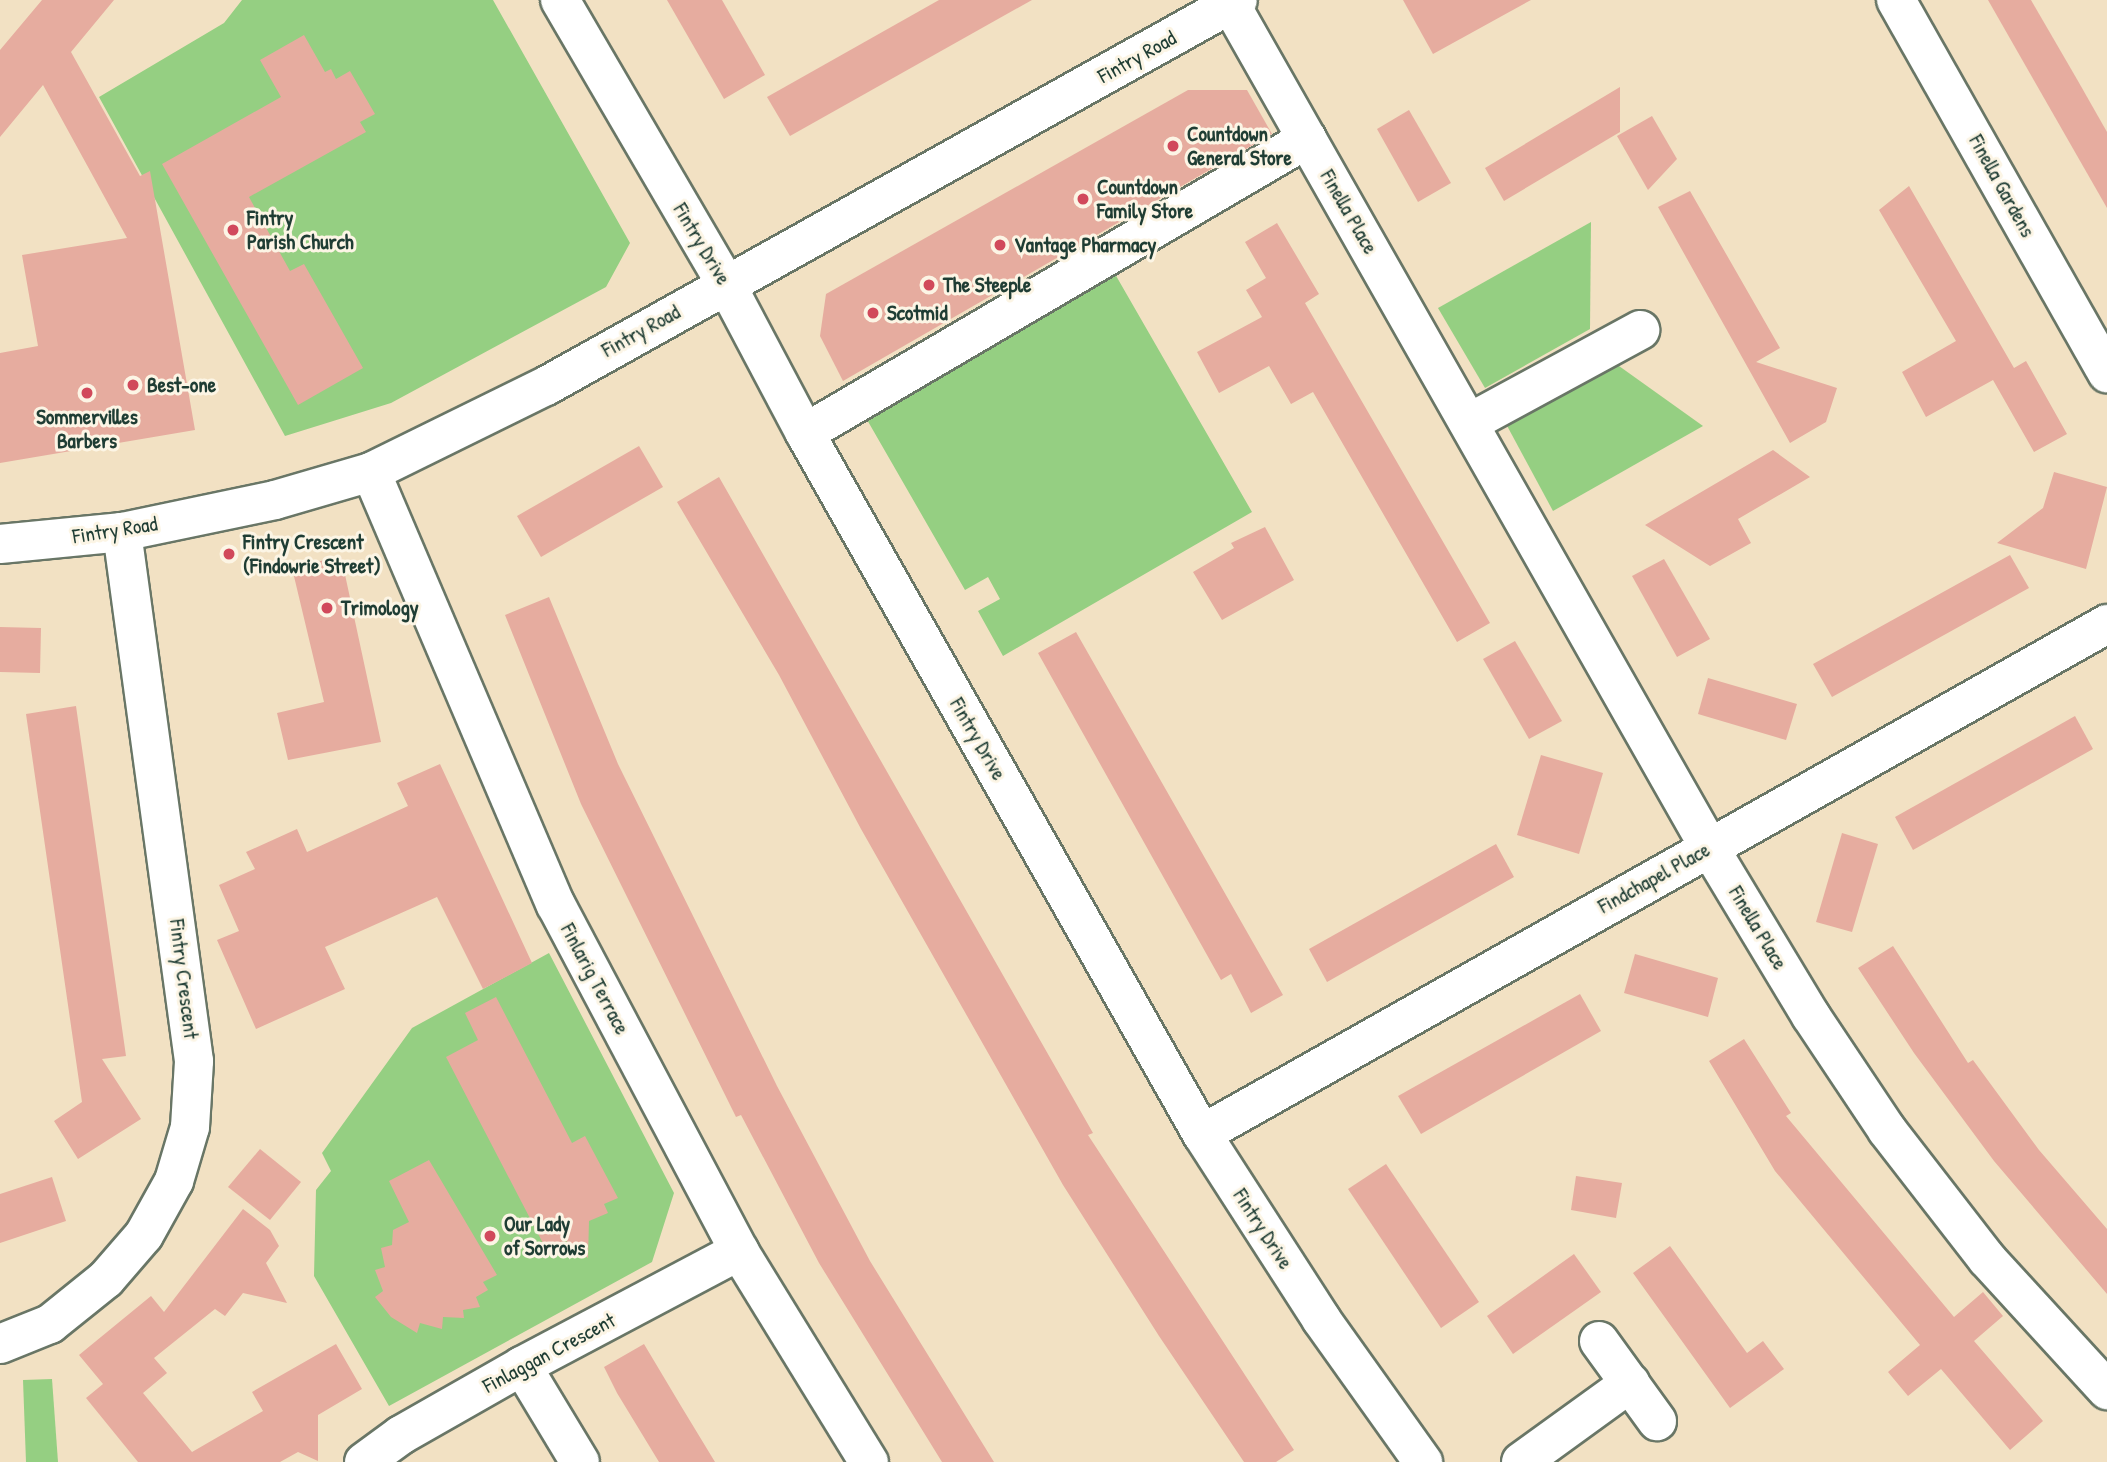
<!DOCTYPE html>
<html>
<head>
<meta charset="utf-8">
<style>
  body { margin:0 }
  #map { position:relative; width:2107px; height:1462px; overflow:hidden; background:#f2e1c3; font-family:"Patrick Hand",sans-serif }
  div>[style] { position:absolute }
  .green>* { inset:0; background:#95cf82 }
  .building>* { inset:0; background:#e6ac9f }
  .roads { filter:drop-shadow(2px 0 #697666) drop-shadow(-2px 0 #697666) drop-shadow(0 2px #697666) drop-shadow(0 -2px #697666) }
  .minor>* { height:38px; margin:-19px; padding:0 19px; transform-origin:19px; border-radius:19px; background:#fff }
  .dots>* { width:19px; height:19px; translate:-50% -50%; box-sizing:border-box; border:4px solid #fcf5e5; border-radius:50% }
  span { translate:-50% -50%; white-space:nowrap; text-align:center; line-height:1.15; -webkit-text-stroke:6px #fcf5e5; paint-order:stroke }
  .street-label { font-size:21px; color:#1f3d34 }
  .poi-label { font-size:21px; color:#1f3d34; font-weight:700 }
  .left { translate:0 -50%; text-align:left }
</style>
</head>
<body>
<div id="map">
  <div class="green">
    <div style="clip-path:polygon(242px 0,493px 0,630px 243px,606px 287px,391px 403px,285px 436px,99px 97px,224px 23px)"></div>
    <div style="clip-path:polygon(1591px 222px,1590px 329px,1485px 388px,1438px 308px)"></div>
    <div style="clip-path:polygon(1115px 274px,1252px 512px,1003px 656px,978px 611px,1000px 599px,988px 577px,965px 590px,866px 418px)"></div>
    <div style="clip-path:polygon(1612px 361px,1703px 426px,1553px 511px,1505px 422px)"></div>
    <div style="clip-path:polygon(549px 953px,674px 1193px,652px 1262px,389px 1406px,314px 1276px,316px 1190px,331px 1171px,322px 1153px,412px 1028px)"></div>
    <div style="clip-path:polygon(52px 1379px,58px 1462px,26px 1462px,23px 1380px)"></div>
  </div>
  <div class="building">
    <div style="clip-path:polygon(42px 0,114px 0,71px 52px,140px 176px,150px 171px,195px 430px,0 463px,0 353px,38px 346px,22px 255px,127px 238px,43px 85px,0 137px,0 50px)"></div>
    <div style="clip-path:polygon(667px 0,722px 0,765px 75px,724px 99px)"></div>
    <div style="clip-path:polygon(939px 0,1032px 0,790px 136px,767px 97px)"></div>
    <div style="clip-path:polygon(1403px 0,1531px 0,1433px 54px)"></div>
    <div style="clip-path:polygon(1988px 0,2031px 0,2078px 81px,2107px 132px,2107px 208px)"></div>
    <div style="clip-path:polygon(304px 35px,325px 72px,331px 69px,336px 79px,350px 71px,375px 114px,360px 122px,366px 132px,249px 197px,290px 271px,304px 264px,363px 368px,298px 405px,162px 164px,281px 97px,260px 60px)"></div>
    <div style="clip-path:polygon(1620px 87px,1620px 132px,1504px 201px,1485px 168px)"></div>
    <div style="clip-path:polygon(1188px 90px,1247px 90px,1272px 134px,843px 381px,820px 336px,826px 294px)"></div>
    <div style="clip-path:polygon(1409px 110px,1451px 183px,1418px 202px,1377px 129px)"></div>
    <div style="clip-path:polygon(1652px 116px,1677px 159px,1648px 190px,1617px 136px)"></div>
    <div style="clip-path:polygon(1909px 186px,2014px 368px,2026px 361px,2067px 434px,2034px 452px,1993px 380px,1926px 417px,1902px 372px,1956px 341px,1879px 210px)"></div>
    <div style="clip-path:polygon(1690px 191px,1780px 348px,1756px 362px,1837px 388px,1826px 422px,1790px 443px,1658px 207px)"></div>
    <div style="clip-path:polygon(1277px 223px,1319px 294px,1305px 303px,1490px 623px,1457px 642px,1313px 392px,1291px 404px,1269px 366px,1219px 393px,1197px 352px,1262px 317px,1246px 290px,1266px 278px,1245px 242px)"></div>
    <div style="clip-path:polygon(639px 446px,663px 487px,541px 557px,517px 516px)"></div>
    <div style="clip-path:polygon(1773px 450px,1810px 477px,1738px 519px,1751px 543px,1710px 566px,1645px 525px)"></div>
    <div style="clip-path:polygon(2054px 472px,2107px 487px,2086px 569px,1997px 543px,2043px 508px)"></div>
    <div style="clip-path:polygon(719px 477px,1093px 1133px,1088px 1135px,1294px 1450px,1276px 1462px,1244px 1462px,1159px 1336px,1063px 1185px,861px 829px,779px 675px,677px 502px)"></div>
    <div style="clip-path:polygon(1265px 527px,1294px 580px,1222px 620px,1193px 572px,1234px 548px,1231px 543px)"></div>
    <div style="clip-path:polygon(2010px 555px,2029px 588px,1832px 697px,1813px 664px)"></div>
    <div style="clip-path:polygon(341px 556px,381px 742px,288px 760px,277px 713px,324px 702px,292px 568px)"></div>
    <div style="clip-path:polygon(1664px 559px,1710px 639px,1677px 657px,1632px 576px)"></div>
    <div style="clip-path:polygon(549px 597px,618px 764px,777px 1086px,870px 1261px,994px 1462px,942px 1462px,819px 1263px,741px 1115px,736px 1117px,581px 804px,505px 615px)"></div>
    <div style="clip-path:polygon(0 627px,41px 628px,40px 673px,0 672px)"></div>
    <div style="clip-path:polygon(1076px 632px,1283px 995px,1251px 1013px,1231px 974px,1221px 980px,1038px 653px)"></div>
    <div style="clip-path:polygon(1515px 641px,1562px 721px,1529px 739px,1483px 659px)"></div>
    <div style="clip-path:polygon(1708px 678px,1797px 704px,1786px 740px,1698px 714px)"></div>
    <div style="clip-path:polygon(76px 706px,126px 1056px,102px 1059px,141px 1119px,78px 1159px,54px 1121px,82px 1102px,26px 714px)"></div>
    <div style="clip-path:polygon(2075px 716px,2093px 749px,1913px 850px,1895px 817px)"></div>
    <div style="clip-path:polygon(1541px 755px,1603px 773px,1579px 854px,1517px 835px)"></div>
    <div style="clip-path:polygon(440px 764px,532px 963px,483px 989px,437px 897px,325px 947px,345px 989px,256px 1029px,217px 940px,239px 931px,219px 885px,255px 869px,246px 852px,297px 829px,307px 852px,408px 806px,397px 783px)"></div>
    <div style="clip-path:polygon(1842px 833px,1878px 844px,1852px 932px,1816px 922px)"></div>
    <div style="clip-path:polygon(1496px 844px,1514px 877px,1327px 982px,1309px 949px)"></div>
    <div style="clip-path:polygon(1893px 946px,1968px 1063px,1973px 1060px,2039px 1150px,2107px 1229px,2107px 1294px,1994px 1161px,1914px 1053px,1858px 968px)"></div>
    <div style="clip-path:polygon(1635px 954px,1718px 978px,1708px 1017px,1624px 993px)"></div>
    <div style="clip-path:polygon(1580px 994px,1601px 1031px,1421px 1134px,1398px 1096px)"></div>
    <div style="clip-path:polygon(496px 997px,572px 1143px,585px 1136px,618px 1198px,604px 1204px,608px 1213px,589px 1221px,588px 1258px,566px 1241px,547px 1251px,446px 1057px,478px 1040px,465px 1013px)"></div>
    <div style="clip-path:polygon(1744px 1039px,1791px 1113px,1786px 1116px,1954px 1317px,1983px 1292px,2003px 1316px,1974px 1341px,2043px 1421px,2010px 1450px,1941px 1369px,1908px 1396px,1888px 1372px,1920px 1345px,1775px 1171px,1709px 1061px)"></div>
    <div style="clip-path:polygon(260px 1149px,301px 1182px,270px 1220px,228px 1187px)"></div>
    <div style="clip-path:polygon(429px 1160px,497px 1275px,483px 1282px,488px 1290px,476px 1297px,480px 1307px,463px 1310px,464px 1318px,443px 1317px,442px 1329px,420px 1323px,417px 1333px,391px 1317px,375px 1297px,383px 1291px,375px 1270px,385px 1267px,381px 1248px,392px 1245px,393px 1230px,409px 1222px,389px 1181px)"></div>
    <div style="clip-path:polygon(1386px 1164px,1479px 1302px,1441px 1328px,1348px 1189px)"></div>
    <div style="clip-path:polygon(1576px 1176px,1622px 1183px,1616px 1218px,1571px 1210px)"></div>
    <div style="clip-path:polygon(52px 1177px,66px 1221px,0 1243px,0 1194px)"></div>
    <div style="clip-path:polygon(243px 1209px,270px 1230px,279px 1246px,266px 1263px,287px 1303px,243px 1293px,225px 1316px,215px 1309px,154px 1358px,167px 1373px,143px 1393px,192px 1452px,263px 1411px,252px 1392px,336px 1344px,362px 1389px,318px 1415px,318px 1461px,298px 1452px,280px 1462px,138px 1462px,86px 1398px,103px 1384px,79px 1355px,151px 1296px,164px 1312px)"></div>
    <div style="clip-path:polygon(1670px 1246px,1747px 1353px,1763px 1341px,1784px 1369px,1730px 1408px,1633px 1273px)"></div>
    <div style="clip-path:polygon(1574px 1254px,1601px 1292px,1513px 1354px,1487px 1316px)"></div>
    <div style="clip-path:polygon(644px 1344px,681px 1406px,715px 1462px,659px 1462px,617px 1393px,604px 1367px)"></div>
  </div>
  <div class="roads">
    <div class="minor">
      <div style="left:560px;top:0;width:329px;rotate:59.7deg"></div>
      <div style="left:726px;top:284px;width:169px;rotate:62.1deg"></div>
      <div style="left:805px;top:433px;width:806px;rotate:60.48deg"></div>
      <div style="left:1202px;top:1134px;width:220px;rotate:57.2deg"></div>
      <div style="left:1321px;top:1319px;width:176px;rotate:54.5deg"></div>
      <div style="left:1228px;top:0;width:974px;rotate:60.41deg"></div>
      <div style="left:1709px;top:847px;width:197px;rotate:58.9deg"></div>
      <div style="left:1811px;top:1016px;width:137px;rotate:56.3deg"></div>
      <div style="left:1887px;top:1130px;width:163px;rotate:52.2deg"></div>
      <div style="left:1987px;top:1259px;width:178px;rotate:47.5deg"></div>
      <div style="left:1896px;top:0;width:429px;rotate:60.5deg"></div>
      <div style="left:1469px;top:423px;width:195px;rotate:-28.5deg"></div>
      <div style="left:805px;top:433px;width:582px;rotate:-30.36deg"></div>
      <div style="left:371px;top:472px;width:471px;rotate:66.9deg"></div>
      <div style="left:556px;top:905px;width:391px;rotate:62.1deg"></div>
      <div style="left:739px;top:1251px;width:248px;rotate:58.4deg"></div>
      <div style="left:0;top:544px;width:123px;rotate:-5.6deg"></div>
      <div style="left:122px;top:532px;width:156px;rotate:-11.8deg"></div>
      <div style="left:275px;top:500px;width:100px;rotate:-16.3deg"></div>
      <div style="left:371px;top:472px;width:195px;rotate:-26.2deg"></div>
      <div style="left:546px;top:386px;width:792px;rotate:-29.15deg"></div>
      <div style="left:1202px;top:1134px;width:1039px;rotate:-29.4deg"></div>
      <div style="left:1599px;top:1341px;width:99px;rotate:54.1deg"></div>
      <div style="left:0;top:1344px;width:54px;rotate:-21.8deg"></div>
      <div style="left:50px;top:1324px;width:72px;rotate:-38.8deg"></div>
      <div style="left:106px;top:1279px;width:58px;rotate:-49.2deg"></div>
      <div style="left:144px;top:1235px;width:62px;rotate:-60.9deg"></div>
      <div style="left:174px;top:1181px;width:56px;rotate:-73.5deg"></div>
      <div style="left:190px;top:1127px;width:66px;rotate:-86.5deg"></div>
      <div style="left:194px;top:1061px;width:534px;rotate:-97.75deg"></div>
      <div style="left:522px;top:1366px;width:112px;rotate:58.9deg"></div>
      <div style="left:364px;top:1462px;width:46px;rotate:-36.1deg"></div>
      <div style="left:401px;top:1435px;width:139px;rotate:-29.7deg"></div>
      <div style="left:522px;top:1366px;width:246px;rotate:-27.9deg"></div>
      <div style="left:1521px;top:1462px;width:135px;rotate:-35.9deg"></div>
    </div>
  </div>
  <div class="dots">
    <div style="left:1173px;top:146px;background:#d1495b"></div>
    <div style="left:1083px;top:199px;background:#d1495b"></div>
    <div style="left:233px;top:230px;background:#d1495b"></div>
    <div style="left:1000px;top:245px;background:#d1495b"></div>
    <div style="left:929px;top:285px;background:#d1495b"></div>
    <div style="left:873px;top:313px;background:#d1495b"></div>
    <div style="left:133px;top:385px;background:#d1495b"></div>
    <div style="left:87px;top:393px;background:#d1495b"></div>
    <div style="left:229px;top:554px;background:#d1495b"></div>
    <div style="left:327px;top:608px;background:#d1495b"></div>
    <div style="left:490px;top:1236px;background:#d1495b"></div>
  </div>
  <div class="street-label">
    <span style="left:1137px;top:57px;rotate:-29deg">Fintry Road</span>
    <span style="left:2002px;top:186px;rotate:61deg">Finella Gardens</span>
    <span style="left:1349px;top:212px;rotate:60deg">Finella Place</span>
    <span style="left:702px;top:244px;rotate:59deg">Fintry Drive</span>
    <span style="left:641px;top:331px;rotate:-29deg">Fintry Road</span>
    <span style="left:115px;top:530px;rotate:-9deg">Fintry Road</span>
    <span style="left:978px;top:739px;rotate:60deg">Fintry Drive</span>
    <span style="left:1654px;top:878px;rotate:-29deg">Findchapel Place</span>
    <span style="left:1758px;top:928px;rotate:59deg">Finella Place</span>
    <span style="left:184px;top:979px;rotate:83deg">Fintry Crescent</span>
    <span style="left:595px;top:979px;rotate:62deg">Finlarig Terrace</span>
    <span style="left:1263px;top:1229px;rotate:57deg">Fintry Drive</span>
    <span style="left:549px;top:1353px;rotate:-28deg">Finlaggan Crescent</span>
  </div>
  <div class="poi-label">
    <span class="left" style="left:1187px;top:146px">Countdown<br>General Store</span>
    <span class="left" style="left:1097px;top:199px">Countdown<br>Family Store</span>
    <span class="left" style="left:247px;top:230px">Fintry<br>Parish Church</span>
    <span class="left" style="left:1014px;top:245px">Vantage Pharmacy</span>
    <span class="left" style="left:943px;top:285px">The Steeple</span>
    <span class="left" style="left:887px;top:313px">Scotmid</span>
    <span class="left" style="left:147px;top:385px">Best-one</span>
    <span style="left:87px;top:429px">Sommervilles<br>Barbers</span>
    <span class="left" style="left:243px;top:554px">Fintry Crescent<br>(Findowrie Street)</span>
    <span class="left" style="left:341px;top:608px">Trimology</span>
    <span class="left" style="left:504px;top:1236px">Our Lady<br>of Sorrows</span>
  </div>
</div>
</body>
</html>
